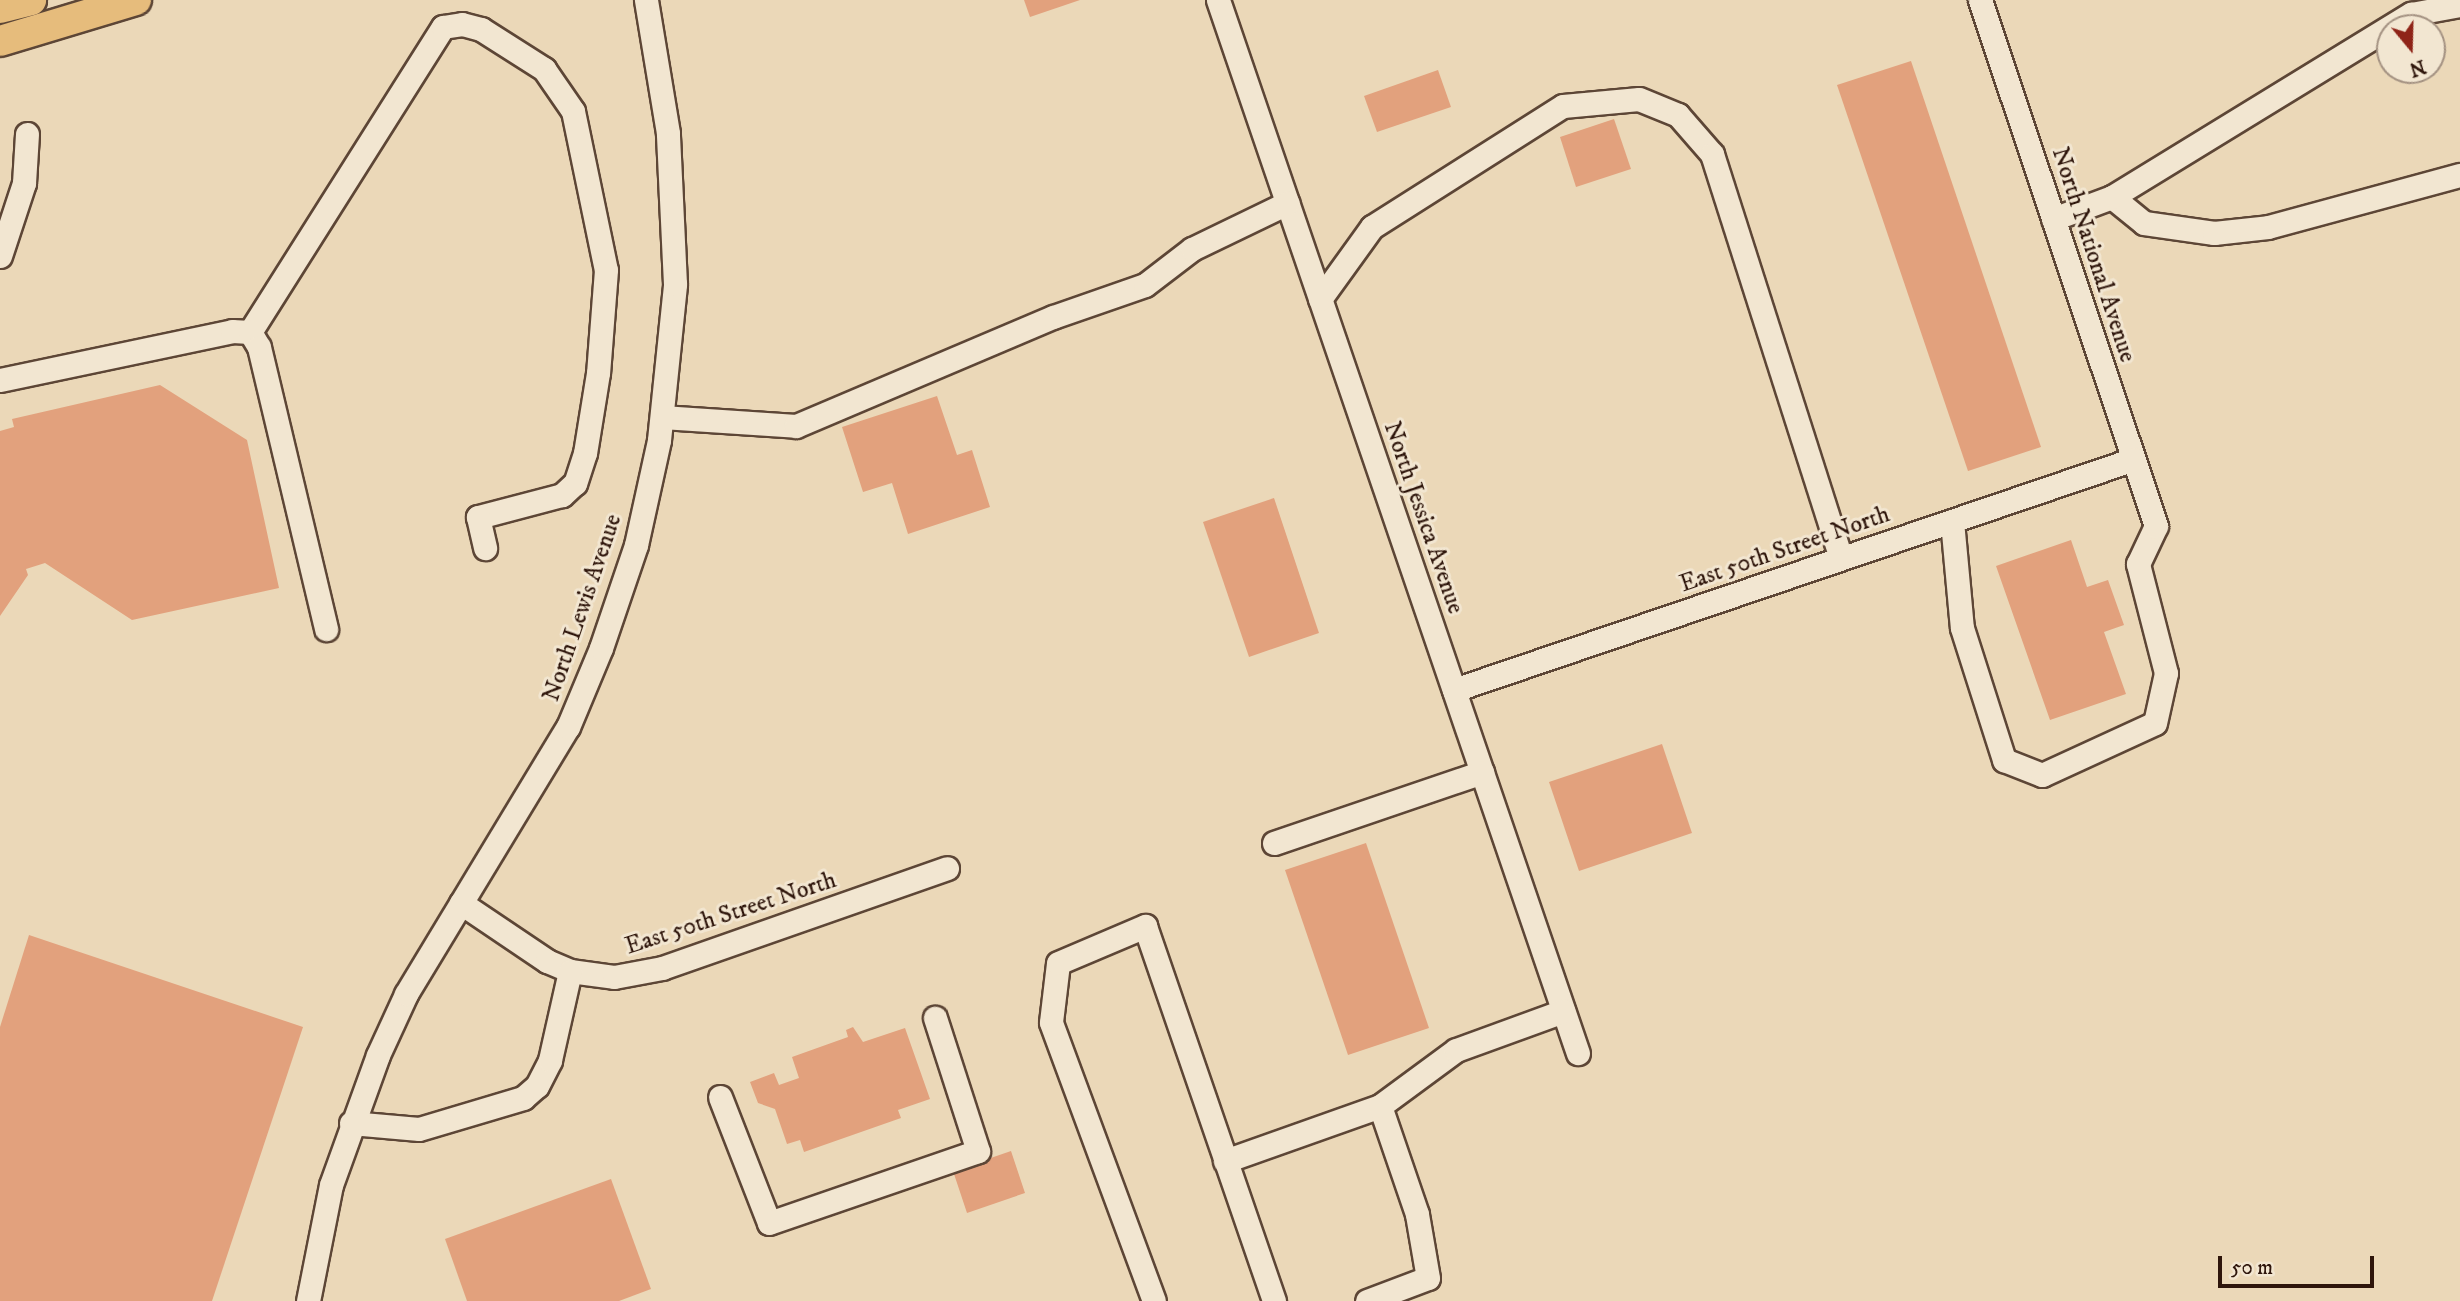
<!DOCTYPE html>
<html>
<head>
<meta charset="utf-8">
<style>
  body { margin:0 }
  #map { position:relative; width:2460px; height:1301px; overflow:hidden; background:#ebd8b8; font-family:"IM FELL DW Pica",serif }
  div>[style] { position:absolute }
  .building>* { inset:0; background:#e2a17d }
  .roads { filter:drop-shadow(2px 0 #5d4636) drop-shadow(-2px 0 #5d4636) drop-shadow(0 2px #5d4636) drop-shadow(0 -2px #5d4636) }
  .minor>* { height:23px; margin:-11.5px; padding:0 11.5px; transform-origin:11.5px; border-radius:11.5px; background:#f2e6d1 }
  .major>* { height:30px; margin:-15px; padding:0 15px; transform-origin:15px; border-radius:15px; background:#e6bc7c }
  span { translate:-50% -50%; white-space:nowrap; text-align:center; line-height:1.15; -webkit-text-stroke:6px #f2e6d1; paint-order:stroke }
  .street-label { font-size:24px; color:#2e150b }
  .north { position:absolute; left:2376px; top:14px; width:70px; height:70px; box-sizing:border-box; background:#f2e6d1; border:2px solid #a49282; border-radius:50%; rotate:161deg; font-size:19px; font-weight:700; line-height:28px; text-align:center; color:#2e150b }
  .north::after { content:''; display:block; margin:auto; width:24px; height:32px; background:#8f2418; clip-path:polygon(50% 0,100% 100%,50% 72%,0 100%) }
  .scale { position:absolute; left:2218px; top:1256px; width:156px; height:32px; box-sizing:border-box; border:4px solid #2e150b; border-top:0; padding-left:9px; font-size:21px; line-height:24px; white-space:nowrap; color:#2e150b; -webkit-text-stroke:5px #f2e6d1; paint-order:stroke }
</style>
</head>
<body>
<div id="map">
  <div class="building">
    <div style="clip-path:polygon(1024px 0,1080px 0,1030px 17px)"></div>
    <div style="clip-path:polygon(1911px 61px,2041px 447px,1968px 471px,1837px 85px)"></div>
    <div style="clip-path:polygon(1438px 70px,1451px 107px,1377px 132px,1364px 96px)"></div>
    <div style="clip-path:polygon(1614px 119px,1631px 169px,1576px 187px,1560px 137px)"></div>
    <div style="clip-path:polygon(160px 385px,247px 440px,279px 588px,132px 620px,45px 563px,26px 569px,28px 575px,0 616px,0 431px,14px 427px,12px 419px)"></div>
    <div style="clip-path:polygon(937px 396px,957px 455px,972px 450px,990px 507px,908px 534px,892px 483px,863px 492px,842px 427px)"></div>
    <div style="clip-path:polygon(1274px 498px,1319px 633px,1249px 657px,1203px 522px)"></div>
    <div style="clip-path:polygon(2071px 540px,2087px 587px,2108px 580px,2124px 625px,2104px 632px,2126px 694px,2050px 720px,1996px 566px)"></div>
    <div style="clip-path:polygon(1662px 744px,1692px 833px,1579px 871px,1549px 782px)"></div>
    <div style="clip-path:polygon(1366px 843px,1429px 1028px,1348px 1055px,1285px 870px)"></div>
    <div style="clip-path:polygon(29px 935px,303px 1027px,212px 1301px,0 1301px,0 1027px)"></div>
    <div style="clip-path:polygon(853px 1027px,863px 1042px,905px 1028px,930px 1099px,898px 1110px,901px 1118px,804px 1152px,800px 1140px,787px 1144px,775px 1109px,758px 1103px,750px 1082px,774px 1073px,779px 1085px,799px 1078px,792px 1057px,848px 1037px,846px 1030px)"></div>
    <div style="clip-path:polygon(1011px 1151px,1025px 1193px,967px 1213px,953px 1171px)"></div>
    <div style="clip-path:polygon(611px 1179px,651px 1289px,619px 1301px,467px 1301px,445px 1239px)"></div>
  </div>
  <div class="roads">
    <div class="minor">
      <div style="left:1218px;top:0;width:1113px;rotate:71.13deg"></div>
      <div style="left:2112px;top:197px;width:41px;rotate:39.1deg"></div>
      <div style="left:2144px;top:223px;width:71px;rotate:8.1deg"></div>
      <div style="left:2214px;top:233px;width:54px;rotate:-6.3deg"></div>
      <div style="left:2268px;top:227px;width:199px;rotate:-15.2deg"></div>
      <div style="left:2053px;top:219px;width:63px;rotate:-20.4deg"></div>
      <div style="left:2112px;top:197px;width:351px;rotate:-31.5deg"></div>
      <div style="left:2411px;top:14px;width:50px;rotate:-10.4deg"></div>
      <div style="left:0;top:256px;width:77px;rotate:-71.8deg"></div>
      <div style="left:24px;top:183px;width:49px;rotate:-86.5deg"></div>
      <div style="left:1320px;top:299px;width:89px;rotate:-54.2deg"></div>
      <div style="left:1372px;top:227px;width:226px;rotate:-32.4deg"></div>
      <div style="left:1563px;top:106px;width:76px;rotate:-5.3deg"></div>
      <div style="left:1639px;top:99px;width:42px;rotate:22.3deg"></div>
      <div style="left:1678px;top:115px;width:52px;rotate:48.9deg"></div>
      <div style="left:1712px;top:154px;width:424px;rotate:72.3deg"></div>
      <div style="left:250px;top:332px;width:361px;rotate:-57.7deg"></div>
      <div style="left:443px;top:27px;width:19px;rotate:-9deg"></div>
      <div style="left:462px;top:24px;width:20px;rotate:15deg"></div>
      <div style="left:481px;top:29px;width:75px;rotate:32.4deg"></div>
      <div style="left:544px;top:69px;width:51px;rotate:55.4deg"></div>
      <div style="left:573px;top:111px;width:162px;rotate:78.3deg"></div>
      <div style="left:606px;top:270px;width:103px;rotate:94.4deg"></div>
      <div style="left:598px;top:373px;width:81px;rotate:99.2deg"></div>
      <div style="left:585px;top:453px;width:32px;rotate:108deg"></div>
      <div style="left:575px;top:483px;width:18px;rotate:137deg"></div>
      <div style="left:562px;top:495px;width:87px;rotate:165.3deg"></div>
      <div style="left:478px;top:517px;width:32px;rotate:77deg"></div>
      <div style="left:0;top:380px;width:237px;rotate:-11.9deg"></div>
      <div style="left:232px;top:331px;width:18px;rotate:3deg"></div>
      <div style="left:250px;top:332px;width:17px;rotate:59deg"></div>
      <div style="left:259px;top:347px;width:290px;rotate:76.6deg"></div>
      <div style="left:662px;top:417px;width:134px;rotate:3.8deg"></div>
      <div style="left:796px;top:426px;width:279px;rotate:-23deg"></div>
      <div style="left:1053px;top:317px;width:97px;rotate:-19.2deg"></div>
      <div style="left:1145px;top:285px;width:59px;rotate:-37.5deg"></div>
      <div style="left:1192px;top:249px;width:106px;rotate:-25.8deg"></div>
      <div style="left:1952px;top:521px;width:107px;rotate:84.7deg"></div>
      <div style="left:1962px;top:628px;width:139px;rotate:72.3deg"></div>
      <div style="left:2004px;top:760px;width:41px;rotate:21.5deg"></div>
      <div style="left:2042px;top:775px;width:124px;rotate:-24.7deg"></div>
      <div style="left:2155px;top:723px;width:51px;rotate:-77.6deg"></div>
      <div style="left:2166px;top:673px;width:113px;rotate:-104.4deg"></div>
      <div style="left:2138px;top:564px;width:42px;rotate:-64.7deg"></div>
      <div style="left:2156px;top:526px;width:555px;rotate:-108.5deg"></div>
      <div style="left:1454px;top:690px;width:718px;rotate:-18.76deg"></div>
      <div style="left:1274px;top:843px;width:220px;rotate:-18.8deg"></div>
      <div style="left:461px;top:903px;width:104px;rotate:34deg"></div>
      <div style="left:547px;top:961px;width:25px;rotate:23deg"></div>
      <div style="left:570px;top:971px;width:44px;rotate:7.8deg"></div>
      <div style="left:614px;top:977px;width:49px;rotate:-10.6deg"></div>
      <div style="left:662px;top:968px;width:302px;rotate:-19.3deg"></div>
      <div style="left:720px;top:1097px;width:135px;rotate:68.7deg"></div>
      <div style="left:769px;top:1223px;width:221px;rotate:-19deg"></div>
      <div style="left:978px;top:1151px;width:140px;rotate:-107.9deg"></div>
      <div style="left:351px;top:1123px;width:68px;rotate:5deg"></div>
      <div style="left:419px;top:1129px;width:109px;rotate:-16.6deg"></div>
      <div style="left:523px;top:1098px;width:18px;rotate:-41deg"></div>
      <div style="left:537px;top:1086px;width:29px;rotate:-63deg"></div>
      <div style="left:550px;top:1060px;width:91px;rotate:-77.3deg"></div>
      <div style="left:1225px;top:1161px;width:164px;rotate:-19.5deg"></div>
      <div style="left:308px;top:1301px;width:118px;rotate:-78.8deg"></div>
      <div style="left:331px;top:1185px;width:138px;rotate:-70.1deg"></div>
      <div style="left:378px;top:1055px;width:67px;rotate:-65.3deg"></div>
      <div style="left:406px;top:994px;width:312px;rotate:-58.8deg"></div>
      <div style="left:568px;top:727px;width:86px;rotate:-67.3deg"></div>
      <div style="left:601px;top:648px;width:109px;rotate:-71.2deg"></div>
      <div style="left:636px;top:545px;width:107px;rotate:-77.6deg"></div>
      <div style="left:659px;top:440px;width:157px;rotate:-84.1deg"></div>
      <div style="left:675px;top:284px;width:151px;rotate:-92.7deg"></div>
      <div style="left:668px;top:133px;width:135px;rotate:-99.4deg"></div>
      <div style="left:1154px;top:1301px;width:297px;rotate:-110.3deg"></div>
      <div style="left:1051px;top:1022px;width:59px;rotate:-83.2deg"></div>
      <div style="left:1058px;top:963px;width:95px;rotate:-23deg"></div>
      <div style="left:1145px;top:926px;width:397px;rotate:71deg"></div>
      <div style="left:1367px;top:1301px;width:65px;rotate:-20.7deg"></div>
      <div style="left:1428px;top:1278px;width:65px;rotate:-99.8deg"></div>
      <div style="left:1417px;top:1214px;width:114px;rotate:-108.9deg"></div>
      <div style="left:1380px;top:1106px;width:94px;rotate:-36.4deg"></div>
      <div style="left:1456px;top:1050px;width:114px;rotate:-20deg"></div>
    </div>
    <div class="major">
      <div style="left:0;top:8px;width:32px;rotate:-14deg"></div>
      <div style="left:0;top:41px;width:142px;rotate:-16.8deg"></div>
    </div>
  </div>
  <div class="street-label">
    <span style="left:2093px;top:255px;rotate:72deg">North National Avenue</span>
    <span style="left:1423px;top:518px;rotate:71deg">North Jessica Avenue</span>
    <span style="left:1785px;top:550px;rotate:-19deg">East 50th Street North</span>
    <span style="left:583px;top:608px;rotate:-71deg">North Lewis Avenue</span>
    <span style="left:731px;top:914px;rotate:-18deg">East 50th Street North</span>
  </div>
  <div class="north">N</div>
  <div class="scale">50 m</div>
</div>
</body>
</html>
